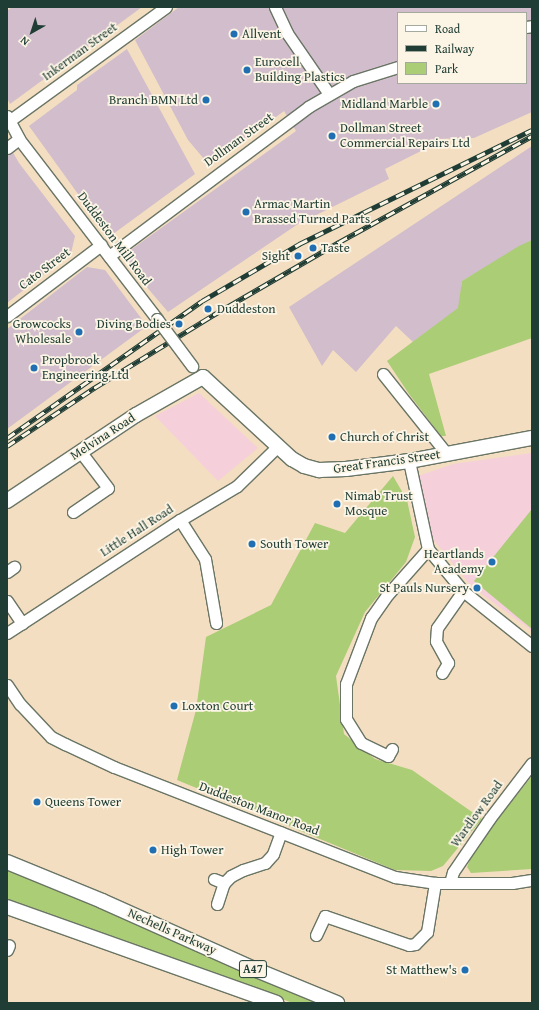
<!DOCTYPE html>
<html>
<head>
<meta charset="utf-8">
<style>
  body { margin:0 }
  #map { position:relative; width:539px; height:1010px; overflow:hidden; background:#f4dec1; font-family:"Gentium Book Plus",serif }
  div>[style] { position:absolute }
  .built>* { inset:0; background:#f5cfda }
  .industrial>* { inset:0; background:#d1bdcb }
  .green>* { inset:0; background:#aacd76 }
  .roads { filter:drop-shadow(1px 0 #6a7565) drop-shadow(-1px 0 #6a7565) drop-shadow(0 1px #6a7565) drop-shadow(0 -1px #6a7565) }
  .minor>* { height:11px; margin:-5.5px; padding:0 5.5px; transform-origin:5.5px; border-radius:5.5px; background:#fff }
  .major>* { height:14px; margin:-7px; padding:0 7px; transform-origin:7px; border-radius:7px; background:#fff }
  .rail>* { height:4.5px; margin-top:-2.25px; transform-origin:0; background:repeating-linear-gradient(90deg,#fcf5e5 0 9px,#1f3d34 0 18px); box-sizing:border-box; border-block:1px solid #1f3d34 }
  .bridges { filter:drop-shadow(1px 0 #6a7565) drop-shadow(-1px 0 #6a7565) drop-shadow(0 1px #6a7565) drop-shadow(0 -1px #6a7565) }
  .minor-bridge>* { height:11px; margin:-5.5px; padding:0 5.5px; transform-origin:5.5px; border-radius:5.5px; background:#fff }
  .dots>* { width:11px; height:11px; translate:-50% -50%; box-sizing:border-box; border:2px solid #fcf5e5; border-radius:50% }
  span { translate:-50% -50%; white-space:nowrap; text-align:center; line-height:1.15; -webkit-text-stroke:3.5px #fcf5e5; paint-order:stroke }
  .shield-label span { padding:1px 3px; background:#fcf5e5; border:1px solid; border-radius:3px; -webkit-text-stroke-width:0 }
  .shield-label { font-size:12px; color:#1f3d34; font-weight:700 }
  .poi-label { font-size:13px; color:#1f3d34 }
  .left { translate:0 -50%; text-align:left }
  .right { translate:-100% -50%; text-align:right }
  .street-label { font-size:13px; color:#1f3d34 }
  .frame { position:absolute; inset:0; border:8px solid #1f3d34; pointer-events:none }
  .legend { position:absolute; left:397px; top:12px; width:130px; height:72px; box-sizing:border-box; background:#fcf5e5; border:1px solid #a4ab9e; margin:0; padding:5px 7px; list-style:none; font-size:12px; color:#1f3d34 }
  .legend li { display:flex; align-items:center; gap:8px; height:20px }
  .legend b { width:20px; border:1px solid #a4ab9e }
  .north { position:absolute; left:12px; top:12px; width:40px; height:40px; -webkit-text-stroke:3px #fcf5e5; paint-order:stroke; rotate:219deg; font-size:11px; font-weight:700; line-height:16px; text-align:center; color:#1f3d34 }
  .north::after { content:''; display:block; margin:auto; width:14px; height:18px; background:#1f3d34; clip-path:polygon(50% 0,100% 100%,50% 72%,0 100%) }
</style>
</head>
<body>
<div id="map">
  <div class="built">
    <div style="clip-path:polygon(199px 393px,258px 448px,218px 481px,155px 416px)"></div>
    <div style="clip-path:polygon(532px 453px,532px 631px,471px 586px,432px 538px,418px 476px,453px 464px)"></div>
  </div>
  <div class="industrial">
    <div style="clip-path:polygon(12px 7px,142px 7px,10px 104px,7px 98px,7px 11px)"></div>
    <div style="clip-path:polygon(evenodd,179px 7px,532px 7px,532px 112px,474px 138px,435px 139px,433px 145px,385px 169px,389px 179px,298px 224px,168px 312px,128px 265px,132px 249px,296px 131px,284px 111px,210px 166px,188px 140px,135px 40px,179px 7px,398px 13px,526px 13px,526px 83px,398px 83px,398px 13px)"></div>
    <div style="clip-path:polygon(127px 49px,195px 174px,109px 237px,29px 126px,77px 90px,77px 85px)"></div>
    <div style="clip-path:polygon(7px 142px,19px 163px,75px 236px,71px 253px,7px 303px)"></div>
    <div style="clip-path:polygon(532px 146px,532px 240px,462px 281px,459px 308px,413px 342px,396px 326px,356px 372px,333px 350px,322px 366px,289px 307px)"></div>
    <div style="clip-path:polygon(87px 267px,105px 270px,147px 326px,7px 429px,7px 329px)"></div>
  </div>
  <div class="green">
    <div style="clip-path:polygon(532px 240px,532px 338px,429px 374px,446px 436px,441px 436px,409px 394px,387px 361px,458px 308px,462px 281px,519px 246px)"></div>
    <div style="clip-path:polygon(393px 476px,407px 500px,415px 537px,406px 562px,365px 612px,336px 676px,344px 734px,375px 759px,412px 770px,482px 819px,443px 866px,431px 871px,395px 870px,177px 780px,196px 710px,206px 637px,271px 605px,315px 523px,345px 533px)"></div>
    <div style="clip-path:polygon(532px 509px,532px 629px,474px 581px)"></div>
    <div style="clip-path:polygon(532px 776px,532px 869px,471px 873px,467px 867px,475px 848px)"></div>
    <div style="clip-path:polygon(7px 868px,324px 1003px,293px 1003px,7px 899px)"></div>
  </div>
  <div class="roads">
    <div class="minor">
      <div style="left:275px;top:7px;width:29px;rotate:65deg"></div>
      <div style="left:287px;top:33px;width:74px;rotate:55.5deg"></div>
      <div style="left:526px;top:27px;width:6px;rotate:-9deg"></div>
      <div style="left:7px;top:116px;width:26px;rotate:62deg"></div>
      <div style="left:19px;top:139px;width:227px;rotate:52.5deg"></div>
      <div style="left:9px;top:121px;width:194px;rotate:-36deg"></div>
      <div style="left:7px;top:148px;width:15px;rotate:-37deg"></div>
      <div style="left:109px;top:256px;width:249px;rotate:-36.8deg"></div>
      <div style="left:308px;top:107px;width:52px;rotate:-30deg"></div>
      <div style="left:353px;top:81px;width:47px;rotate:-17.3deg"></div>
      <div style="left:7px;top:316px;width:118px;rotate:-37.1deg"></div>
      <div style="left:383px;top:374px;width:101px;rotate:51.4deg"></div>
      <div style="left:409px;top:461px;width:90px;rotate:77.8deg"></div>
      <div style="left:428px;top:549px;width:55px;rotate:50.2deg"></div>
      <div style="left:463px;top:591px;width:88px;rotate:38.6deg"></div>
      <div style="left:73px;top:512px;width:42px;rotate:-34.4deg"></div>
      <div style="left:108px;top:488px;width:46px;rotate:-127.1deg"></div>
      <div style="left:180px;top:520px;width:46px;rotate:57.3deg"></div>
      <div style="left:205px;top:559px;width:65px;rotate:80.2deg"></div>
      <div style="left:7px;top:572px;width:9px;rotate:-36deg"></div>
      <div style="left:7px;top:601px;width:27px;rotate:56deg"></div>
      <div style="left:7px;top:633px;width:207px;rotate:-33.2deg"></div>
      <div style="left:180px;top:520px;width:66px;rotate:-30.8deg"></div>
      <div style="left:237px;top:486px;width:56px;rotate:-44.3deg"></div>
      <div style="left:442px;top:673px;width:12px;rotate:-59deg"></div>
      <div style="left:448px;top:663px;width:25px;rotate:-119deg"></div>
      <div style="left:436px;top:641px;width:13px;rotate:-86deg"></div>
      <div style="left:437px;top:628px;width:45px;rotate:-54.9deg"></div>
      <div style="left:7px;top:685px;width:23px;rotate:56deg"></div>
      <div style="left:20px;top:704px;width:45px;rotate:46.8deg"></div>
      <div style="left:51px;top:737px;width:16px;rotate:27deg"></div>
      <div style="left:65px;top:744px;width:54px;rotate:25.1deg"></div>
      <div style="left:114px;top:767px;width:302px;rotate:21.4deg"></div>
      <div style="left:395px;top:877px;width:40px;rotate:8.5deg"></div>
      <div style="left:435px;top:883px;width:77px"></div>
      <div style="left:512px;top:883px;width:20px;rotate:-9deg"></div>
      <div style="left:392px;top:749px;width:8px;rotate:120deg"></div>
      <div style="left:388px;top:756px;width:30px;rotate:-154deg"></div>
      <div style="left:361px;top:743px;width:28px;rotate:-122deg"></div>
      <div style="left:346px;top:719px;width:35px;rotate:-90deg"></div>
      <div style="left:346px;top:684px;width:71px;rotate:-69.3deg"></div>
      <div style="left:371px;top:618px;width:29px;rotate:-55deg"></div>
      <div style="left:388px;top:594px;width:60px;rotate:-48.4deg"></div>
      <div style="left:214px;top:879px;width:11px;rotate:22deg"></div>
      <div style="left:450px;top:883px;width:11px;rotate:-75deg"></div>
      <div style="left:453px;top:872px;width:65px;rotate:-55.6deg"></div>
      <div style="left:490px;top:818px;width:69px;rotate:-52.6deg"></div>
      <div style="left:217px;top:904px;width:22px;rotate:-72deg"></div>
      <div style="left:224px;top:883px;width:10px;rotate:-45deg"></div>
      <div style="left:231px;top:876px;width:13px;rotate:-27deg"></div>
      <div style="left:243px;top:870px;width:23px;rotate:-18deg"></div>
      <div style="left:265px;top:863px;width:12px;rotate:-48deg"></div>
      <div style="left:273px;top:854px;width:23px;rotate:-70deg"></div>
      <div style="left:316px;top:935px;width:21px;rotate:-65deg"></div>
      <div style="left:325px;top:916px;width:89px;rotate:19deg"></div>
      <div style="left:409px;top:945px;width:6px;rotate:-9deg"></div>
      <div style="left:415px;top:944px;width:17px;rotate:-45deg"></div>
      <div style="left:427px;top:932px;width:50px;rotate:-80.7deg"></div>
      <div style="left:7px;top:950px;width:5px;rotate:-68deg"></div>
    </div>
    <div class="major">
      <div style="left:7px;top:501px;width:155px;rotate:-33.7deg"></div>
      <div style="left:136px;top:415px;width:77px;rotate:-29.6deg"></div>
      <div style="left:203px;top:377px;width:121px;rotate:42.7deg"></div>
      <div style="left:292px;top:459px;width:14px;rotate:30deg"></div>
      <div style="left:304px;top:466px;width:16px;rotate:15deg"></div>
      <div style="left:319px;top:470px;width:27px;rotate:-2deg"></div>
      <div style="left:346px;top:469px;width:64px;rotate:-7.2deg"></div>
      <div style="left:409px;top:461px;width:125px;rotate:-10.6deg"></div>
      <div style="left:7px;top:862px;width:103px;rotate:22.3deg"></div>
      <div style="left:102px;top:901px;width:167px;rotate:24.1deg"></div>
      <div style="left:254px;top:969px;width:90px;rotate:22.3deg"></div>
      <div style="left:7px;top:907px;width:286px;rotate:19.6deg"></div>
    </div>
  </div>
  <div class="rail">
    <div style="left:7px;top:438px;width:238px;rotate:-35.1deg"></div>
    <div style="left:202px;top:301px;width:113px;rotate:-30.4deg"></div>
    <div style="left:299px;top:244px;width:259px;rotate:-26.1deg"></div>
    <div style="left:7px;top:446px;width:105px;rotate:-33.7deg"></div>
    <div style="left:94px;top:388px;width:140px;rotate:-31.5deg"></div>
    <div style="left:213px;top:315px;width:146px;rotate:-30.1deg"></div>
    <div style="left:339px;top:242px;width:220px;rotate:-28.8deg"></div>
  </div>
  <div class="bridges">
    <div class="minor-bridge">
      <div style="left:157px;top:319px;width:59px;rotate:53.3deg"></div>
    </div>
  </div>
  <div class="dots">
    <div style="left:234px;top:34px;background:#1f6fb2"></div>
    <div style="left:247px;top:70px;background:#1f6fb2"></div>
    <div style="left:206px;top:100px;background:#1f6fb2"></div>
    <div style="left:436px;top:104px;background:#1f6fb2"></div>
    <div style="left:332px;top:136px;background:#1f6fb2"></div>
    <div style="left:246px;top:212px;background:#1f6fb2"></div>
    <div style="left:313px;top:248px;background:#1f6fb2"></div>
    <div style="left:298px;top:256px;background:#1f6fb2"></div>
    <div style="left:208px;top:309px;background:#1f6fb2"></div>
    <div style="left:179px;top:324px;background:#1f6fb2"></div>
    <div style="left:79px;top:332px;background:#1f6fb2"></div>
    <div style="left:34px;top:368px;background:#1f6fb2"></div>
    <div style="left:332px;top:437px;background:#1f6fb2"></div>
    <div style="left:337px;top:504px;background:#1f6fb2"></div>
    <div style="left:252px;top:544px;background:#1f6fb2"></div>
    <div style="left:492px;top:562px;background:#1f6fb2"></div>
    <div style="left:477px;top:588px;background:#1f6fb2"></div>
    <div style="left:174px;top:706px;background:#1f6fb2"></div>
    <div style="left:37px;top:802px;background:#1f6fb2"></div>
    <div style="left:153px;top:850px;background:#1f6fb2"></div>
    <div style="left:465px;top:970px;background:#1f6fb2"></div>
  </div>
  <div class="shield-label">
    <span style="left:253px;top:969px">A47</span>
  </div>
  <div class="poi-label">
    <span class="left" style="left:242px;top:34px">Allvent</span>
    <span class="left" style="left:255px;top:70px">Eurocell<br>Building Plastics</span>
    <span class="right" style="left:198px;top:100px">Branch BMN Ltd</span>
    <span class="right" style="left:428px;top:104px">Midland Marble</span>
    <span class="left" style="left:340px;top:136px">Dollman Street<br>Commercial Repairs Ltd</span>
    <span class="left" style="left:254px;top:212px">Armac Martin<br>Brassed Turned Parts</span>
    <span class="left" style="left:321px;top:248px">Taste</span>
    <span class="right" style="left:290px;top:256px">Sight</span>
    <span class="left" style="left:217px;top:309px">Duddeston</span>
    <span class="right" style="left:171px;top:324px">Diving Bodies</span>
    <span class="right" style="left:71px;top:332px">Growcocks<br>Wholesale</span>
    <span class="left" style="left:42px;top:368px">Propbrook<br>Engineering Ltd</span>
    <span class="left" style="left:340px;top:437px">Church of Christ</span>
    <span class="left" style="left:345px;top:504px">Nimab Trust<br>Mosque</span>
    <span class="left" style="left:260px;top:544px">South Tower</span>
    <span class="right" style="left:484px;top:562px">Heartlands<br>Academy</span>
    <span class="right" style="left:469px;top:588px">St Pauls Nursery</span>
    <span class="left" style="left:182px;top:706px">Loxton Court</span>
    <span class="left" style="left:45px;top:802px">Queens Tower</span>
    <span class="left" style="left:161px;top:850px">High Tower</span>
    <span class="right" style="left:457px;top:970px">St Matthew's</span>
  </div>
  <div class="street-label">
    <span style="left:80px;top:52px;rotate:-36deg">Inkerman Street</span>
    <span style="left:239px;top:140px;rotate:-36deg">Dollman Street</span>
    <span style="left:114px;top:239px;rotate:53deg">Duddeston Mill Road</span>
    <span style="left:45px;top:269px;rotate:-37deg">Cato Street</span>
    <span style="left:103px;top:437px;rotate:-33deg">Melvina Road</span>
    <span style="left:387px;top:462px;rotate:-8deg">Great Francis Street</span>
    <span style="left:137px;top:531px;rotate:-33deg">Little Hall Road</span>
    <span style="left:259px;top:809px;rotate:21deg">Duddeston Manor Road</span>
    <span style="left:477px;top:814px;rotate:-54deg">Wardlow Road</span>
    <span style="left:172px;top:932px;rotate:24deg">Nechells Parkway</span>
  </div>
  <div class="frame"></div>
  <ul class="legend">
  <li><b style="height:5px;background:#fff"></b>Road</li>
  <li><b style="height:5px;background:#1f3d34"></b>Railway</li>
  <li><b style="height:11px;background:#aacd76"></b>Park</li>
  </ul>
  <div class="north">N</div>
</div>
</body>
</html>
